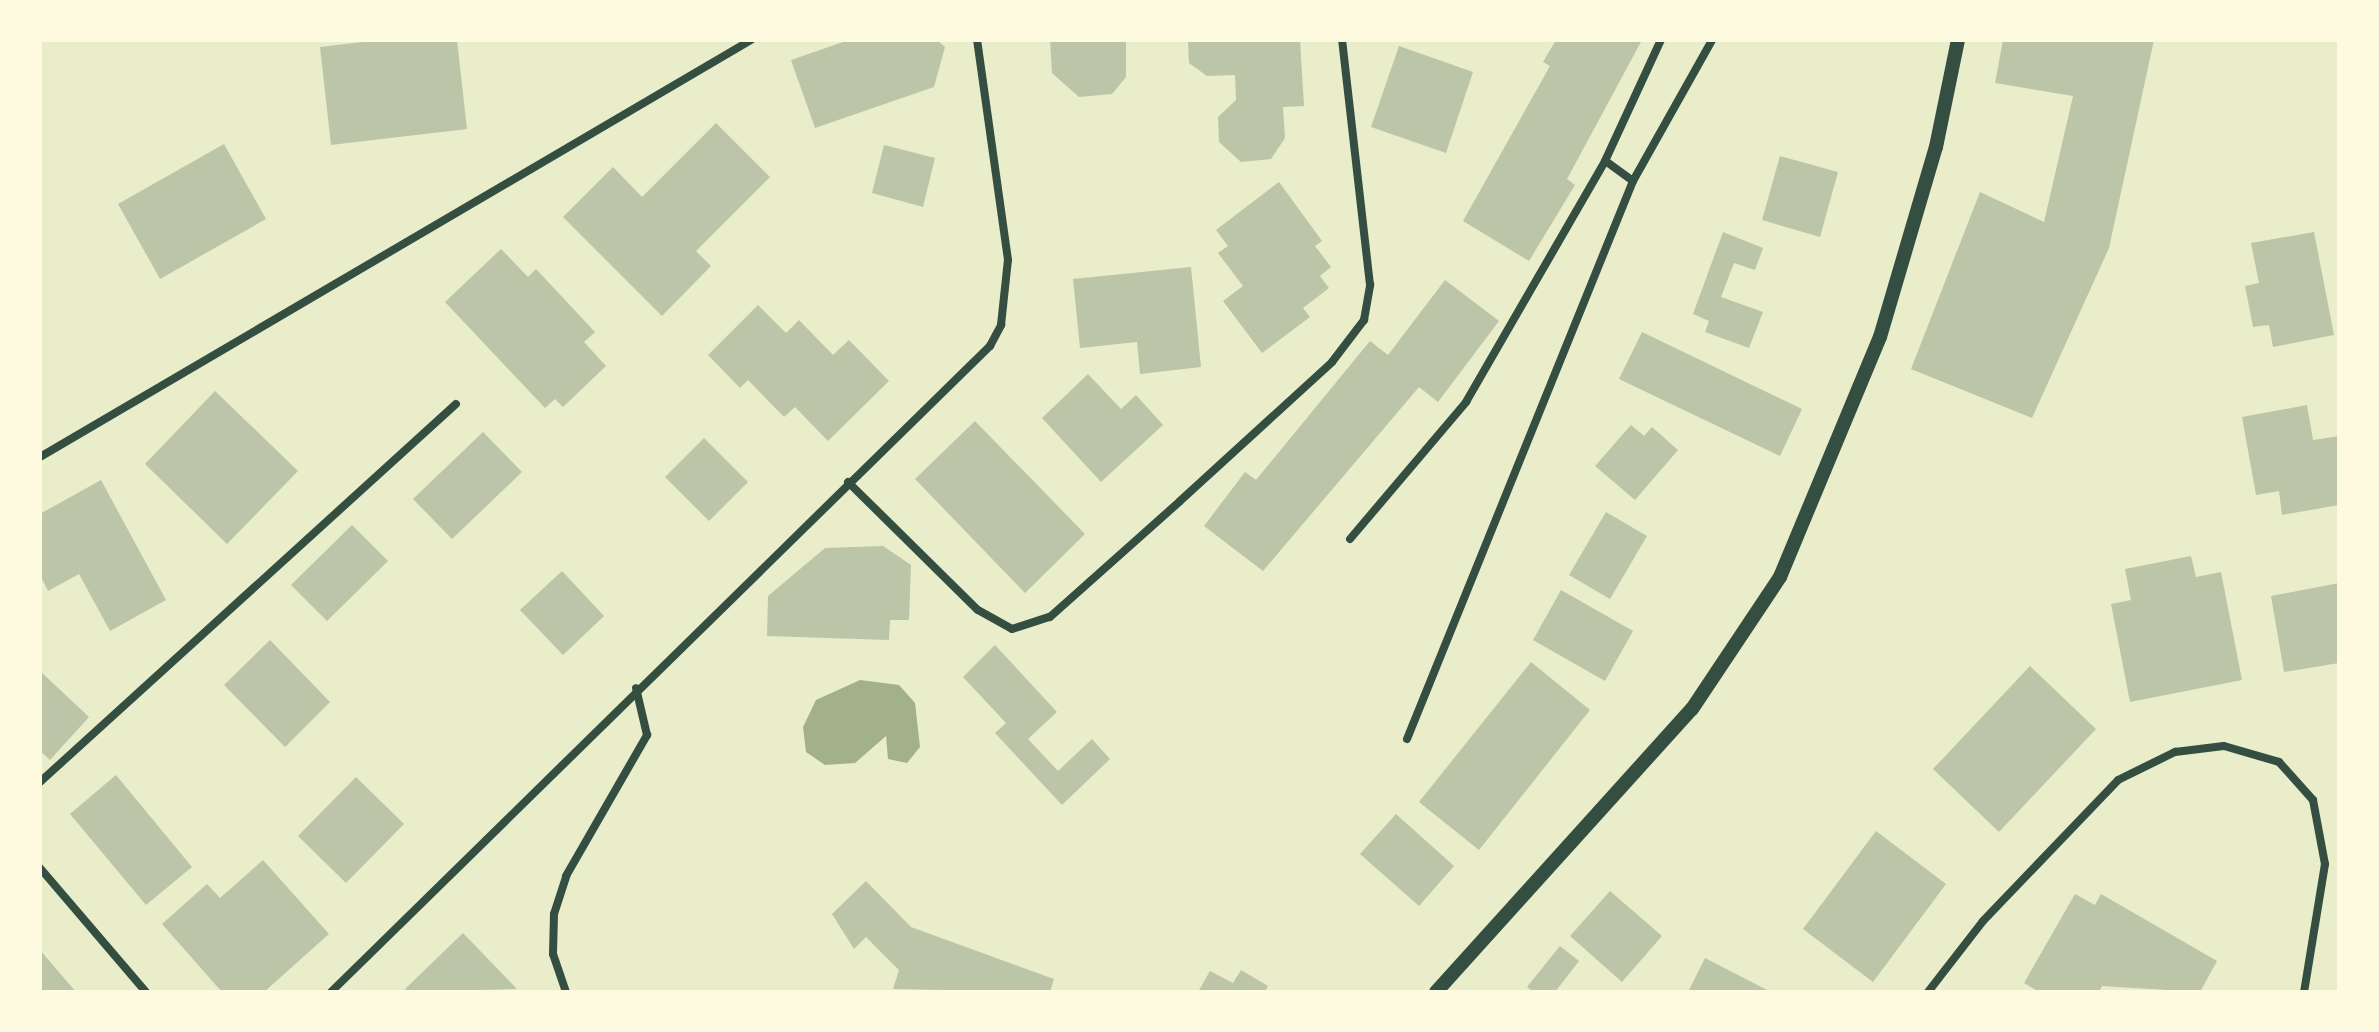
<!DOCTYPE html>
<html>
<head>
<meta charset="utf-8">
<style>
  body { margin:0 }
  #map { position:relative; width:2379px; height:1032px; overflow:hidden; background:#e9edc9; font-family:"Asap Condensed",sans-serif }
  div>[style] { position:absolute }
  .water>* { inset:0; background:#a3b18a }
  .building>* { inset:0; background:#bcc5a7 }
  .minor>* { height:8px; margin:-4px; padding:0 4px; transform-origin:4px; border-radius:4px; background:#344e41 }
  .tertiary>* { height:14px; margin:-7px; padding:0 7px; transform-origin:7px; border-radius:7px; background:#344e41 }
  span { translate:-50% -50%; white-space:nowrap; text-align:center; line-height:1.15; -webkit-text-stroke:8px #fefae0; paint-order:stroke }
  .frame { position:absolute; inset:0; border:42px solid #fefae0; pointer-events:none }
</style>
</head>
<body>
<div id="map">
  <div class="water">
    <div style="clip-path:polygon(860px 680px,899px 685px,915px 703px,920px 747px,907px 763px,888px 759px,886px 736px,855px 763px,825px 765px,806px 752px,803px 727px,816px 700px)"></div>
  </div>
  <div class="building">
    <div style="clip-path:polygon(379px 40px,457px 40px,467px 129px,331px 145px,320px 47px)"></div>
    <div style="clip-path:polygon(849px 40px,937px 40px,945px 47px,934px 87px,815px 128px,791px 60px)"></div>
    <div style="clip-path:polygon(1050px 40px,1126px 40px,1126px 77px,1112px 94px,1079px 97px,1052px 73px)"></div>
    <div style="clip-path:polygon(1188px 40px,1300px 40px,1304px 106px,1283px 107px,1285px 138px,1271px 159px,1241px 162px,1219px 142px,1218px 117px,1236px 100px,1235px 75px,1207px 76px,1189px 63px)"></div>
    <div style="clip-path:polygon(1556px 40px,1642px 40px,1567px 179px,1575px 185px,1529px 261px,1463px 221px,1550px 66px,1543px 62px)"></div>
    <div style="clip-path:polygon(2003px 40px,2154px 40px,2109px 248px,2032px 418px,1911px 369px,1980px 192px,2044px 222px,2073px 96px,1995px 83px)"></div>
    <div style="clip-path:polygon(1399px 46px,1473px 72px,1446px 153px,1371px 127px)"></div>
    <div style="clip-path:polygon(716px 123px,770px 177px,696px 251px,711px 266px,662px 316px,563px 217px,613px 167px,642px 197px)"></div>
    <div style="clip-path:polygon(224px 144px,266px 219px,160px 279px,118px 204px)"></div>
    <div style="clip-path:polygon(884px 145px,935px 158px,923px 207px,872px 193px)"></div>
    <div style="clip-path:polygon(1780px 156px,1838px 172px,1820px 237px,1762px 220px)"></div>
    <div style="clip-path:polygon(1279px 182px,1322px 241px,1315px 246px,1331px 267px,1320px 276px,1329px 288px,1303px 308px,1310px 317px,1262px 353px,1223px 301px,1243px 286px,1218px 253px,1228px 246px,1216px 230px)"></div>
    <div style="clip-path:polygon(1723px 232px,1763px 248px,1755px 270px,1734px 263px,1721px 297px,1763px 312px,1749px 348px,1705px 332px,1709px 321px,1693px 314px)"></div>
    <div style="clip-path:polygon(2314px 232px,2334px 335px,2273px 347px,2269px 325px,2253px 327px,2245px 286px,2259px 283px,2251px 243px)"></div>
    <div style="clip-path:polygon(501px 249px,528px 277px,536px 269px,595px 332px,584px 342px,606px 366px,563px 407px,555px 399px,545px 408px,445px 302px)"></div>
    <div style="clip-path:polygon(1191px 267px,1201px 367px,1140px 374px,1137px 342px,1080px 348px,1073px 279px)"></div>
    <div style="clip-path:polygon(1445px 280px,1499px 321px,1438px 402px,1419px 387px,1263px 571px,1204px 526px,1245px 472px,1256px 480px,1370px 341px,1388px 355px)"></div>
    <div style="clip-path:polygon(758px 305px,786px 333px,799px 320px,833px 355px,849px 340px,889px 381px,828px 441px,795px 407px,784px 417px,748px 380px,740px 388px,708px 355px)"></div>
    <div style="clip-path:polygon(1642px 332px,1802px 409px,1780px 456px,1619px 379px)"></div>
    <div style="clip-path:polygon(1088px 374px,1121px 409px,1136px 395px,1163px 425px,1101px 482px,1042px 418px)"></div>
    <div style="clip-path:polygon(215px 391px,298px 471px,227px 544px,145px 464px)"></div>
    <div style="clip-path:polygon(2307px 405px,2313px 440px,2339px 436px,2339px 505px,2282px 515px,2279px 491px,2256px 495px,2242px 417px)"></div>
    <div style="clip-path:polygon(975px 421px,1085px 534px,1025px 593px,915px 479px)"></div>
    <div style="clip-path:polygon(1631px 425px,1644px 436px,1652px 427px,1678px 450px,1635px 500px,1595px 466px)"></div>
    <div style="clip-path:polygon(483px 432px,522px 472px,452px 539px,413px 499px)"></div>
    <div style="clip-path:polygon(704px 438px,748px 482px,709px 521px,665px 477px)"></div>
    <div style="clip-path:polygon(101px 480px,166px 600px,110px 631px,79px 574px,48px 591px,40px 575px,40px 514px)"></div>
    <div style="clip-path:polygon(1606px 512px,1647px 536px,1610px 599px,1569px 575px)"></div>
    <div style="clip-path:polygon(352px 525px,388px 561px,327px 621px,291px 585px)"></div>
    <div style="clip-path:polygon(883px 546px,911px 565px,909px 620px,890px 620px,889px 640px,767px 636px,768px 596px,825px 548px)"></div>
    <div style="clip-path:polygon(2191px 556px,2196px 577px,2221px 572px,2242px 680px,2130px 702px,2111px 604px,2131px 600px,2125px 569px)"></div>
    <div style="clip-path:polygon(562px 571px,604px 616px,563px 655px,520px 610px)"></div>
    <div style="clip-path:polygon(2339px 583px,2339px 663px,2284px 672px,2271px 596px)"></div>
    <div style="clip-path:polygon(1561px 590px,1633px 631px,1605px 681px,1533px 640px)"></div>
    <div style="clip-path:polygon(270px 640px,330px 702px,285px 747px,224px 685px)"></div>
    <div style="clip-path:polygon(995px 645px,1057px 712px,1028px 739px,1058px 771px,1092px 739px,1110px 759px,1062px 805px,995px 733px,1006px 723px,963px 677px)"></div>
    <div style="clip-path:polygon(1531px 662px,1590px 710px,1479px 850px,1419px 802px)"></div>
    <div style="clip-path:polygon(2030px 666px,2096px 729px,1999px 832px,1933px 769px)"></div>
    <div style="clip-path:polygon(40px 671px,89px 717px,50px 760px,40px 751px)"></div>
    <div style="clip-path:polygon(116px 775px,192px 867px,146px 905px,70px 814px)"></div>
    <div style="clip-path:polygon(356px 777px,404px 824px,346px 883px,298px 836px)"></div>
    <div style="clip-path:polygon(1396px 814px,1454px 866px,1419px 906px,1360px 854px)"></div>
    <div style="clip-path:polygon(1876px 831px,1946px 884px,1873px 982px,1803px 929px)"></div>
    <div style="clip-path:polygon(263px 860px,329px 934px,264px 992px,222px 992px,162px 924px,207px 884px,220px 898px)"></div>
    <div style="clip-path:polygon(866px 881px,911px 927px,1054px 979px,1050px 992px,893px 989px,899px 970px,866px 937px,854px 949px,832px 914px)"></div>
    <div style="clip-path:polygon(1610px 891px,1662px 936px,1622px 982px,1570px 936px)"></div>
    <div style="clip-path:polygon(2075px 894px,2095px 905px,2101px 894px,2217px 961px,2200px 992px,2102px 986px,2099px 992px,2039px 992px,2024px 983px)"></div>
    <div style="clip-path:polygon(463px 933px,517px 989px,408px 992px,405px 989px)"></div>
    <div style="clip-path:polygon(1560px 946px,1579px 961px,1555px 992px,1534px 992px,1527px 987px)"></div>
    <div style="clip-path:polygon(40px 950px,76px 992px,40px 992px)"></div>
    <div style="clip-path:polygon(1705px 958px,1771px 992px,1688px 992px)"></div>
    <div style="clip-path:polygon(1241px 970px,1268px 986px,1265px 992px,1198px 992px,1210px 971px,1233px 983px)"></div>
  </div>
  <div class="minor">
    <div style="left:1633px;top:181px;width:162px;rotate:-60.7deg"></div>
    <div style="left:40px;top:457px;width:824px;rotate:-30.39deg"></div>
    <div style="left:848px;top:482px;width:182px;rotate:44.6deg"></div>
    <div style="left:978px;top:610px;width:39px;rotate:29deg"></div>
    <div style="left:1012px;top:629px;width:40px;rotate:-18deg"></div>
    <div style="left:1050px;top:617px;width:174px;rotate:-41.7deg"></div>
    <div style="left:1180px;top:501px;width:206px;rotate:-42.4deg"></div>
    <div style="left:1332px;top:362px;width:53px;rotate:-52.7deg"></div>
    <div style="left:1364px;top:320px;width:36px;rotate:-80deg"></div>
    <div style="left:1370px;top:285px;width:247px;rotate:-96.5deg"></div>
    <div style="left:1350px;top:539px;width:180px;rotate:-49.7deg"></div>
    <div style="left:1466px;top:402px;width:278px;rotate:-60deg"></div>
    <div style="left:1605px;top:161px;width:133px;rotate:-65.2deg"></div>
    <div style="left:1407px;top:739px;width:602px;rotate:-67.95deg"></div>
    <div style="left:1633px;top:181px;width:34px;rotate:-144deg"></div>
    <div style="left:40px;top:782px;width:562px;rotate:-42.26deg"></div>
    <div style="left:40px;top:868px;width:163px;rotate:49.5deg"></div>
    <div style="left:331px;top:992px;width:923px;rotate:-44.43deg"></div>
    <div style="left:990px;top:346px;width:24px;rotate:-62deg"></div>
    <div style="left:1001px;top:325px;width:65px;rotate:-83.9deg"></div>
    <div style="left:1008px;top:260px;width:222px;rotate:-98deg"></div>
    <div style="left:566px;top:992px;width:40px;rotate:-108.9deg"></div>
    <div style="left:553px;top:954px;width:40px;rotate:-88.6deg"></div>
    <div style="left:554px;top:914px;width:40px;rotate:-72deg"></div>
    <div style="left:566px;top:876px;width:163px;rotate:-60.1deg"></div>
    <div style="left:647px;top:735px;width:48px;rotate:-103.2deg"></div>
    <div style="left:1928px;top:992px;width:90px;rotate:-52.2deg"></div>
    <div style="left:1983px;top:921px;width:195px;rotate:-46.2deg"></div>
    <div style="left:2118px;top:780px;width:64px;rotate:-26.2deg"></div>
    <div style="left:2175px;top:752px;width:49px;rotate:-7deg"></div>
    <div style="left:2224px;top:746px;width:57px;rotate:16.2deg"></div>
    <div style="left:2279px;top:762px;width:51px;rotate:48.2deg"></div>
    <div style="left:2313px;top:800px;width:65px;rotate:79.4deg"></div>
    <div style="left:2325px;top:864px;width:130px;rotate:99.3deg"></div>
  </div>
  <div class="tertiary">
    <div style="left:1436px;top:992px;width:382px;rotate:-47.9deg"></div>
    <div style="left:1692px;top:709px;width:159px;rotate:-56.3deg"></div>
    <div style="left:1780px;top:577px;width:260px;rotate:-67.4deg"></div>
    <div style="left:1880px;top:337px;width:198px;rotate:-73.6deg"></div>
    <div style="left:1936px;top:147px;width:109px;rotate:-78.4deg"></div>
  </div>
  <div class="frame"></div>
</div>
</body>
</html>
